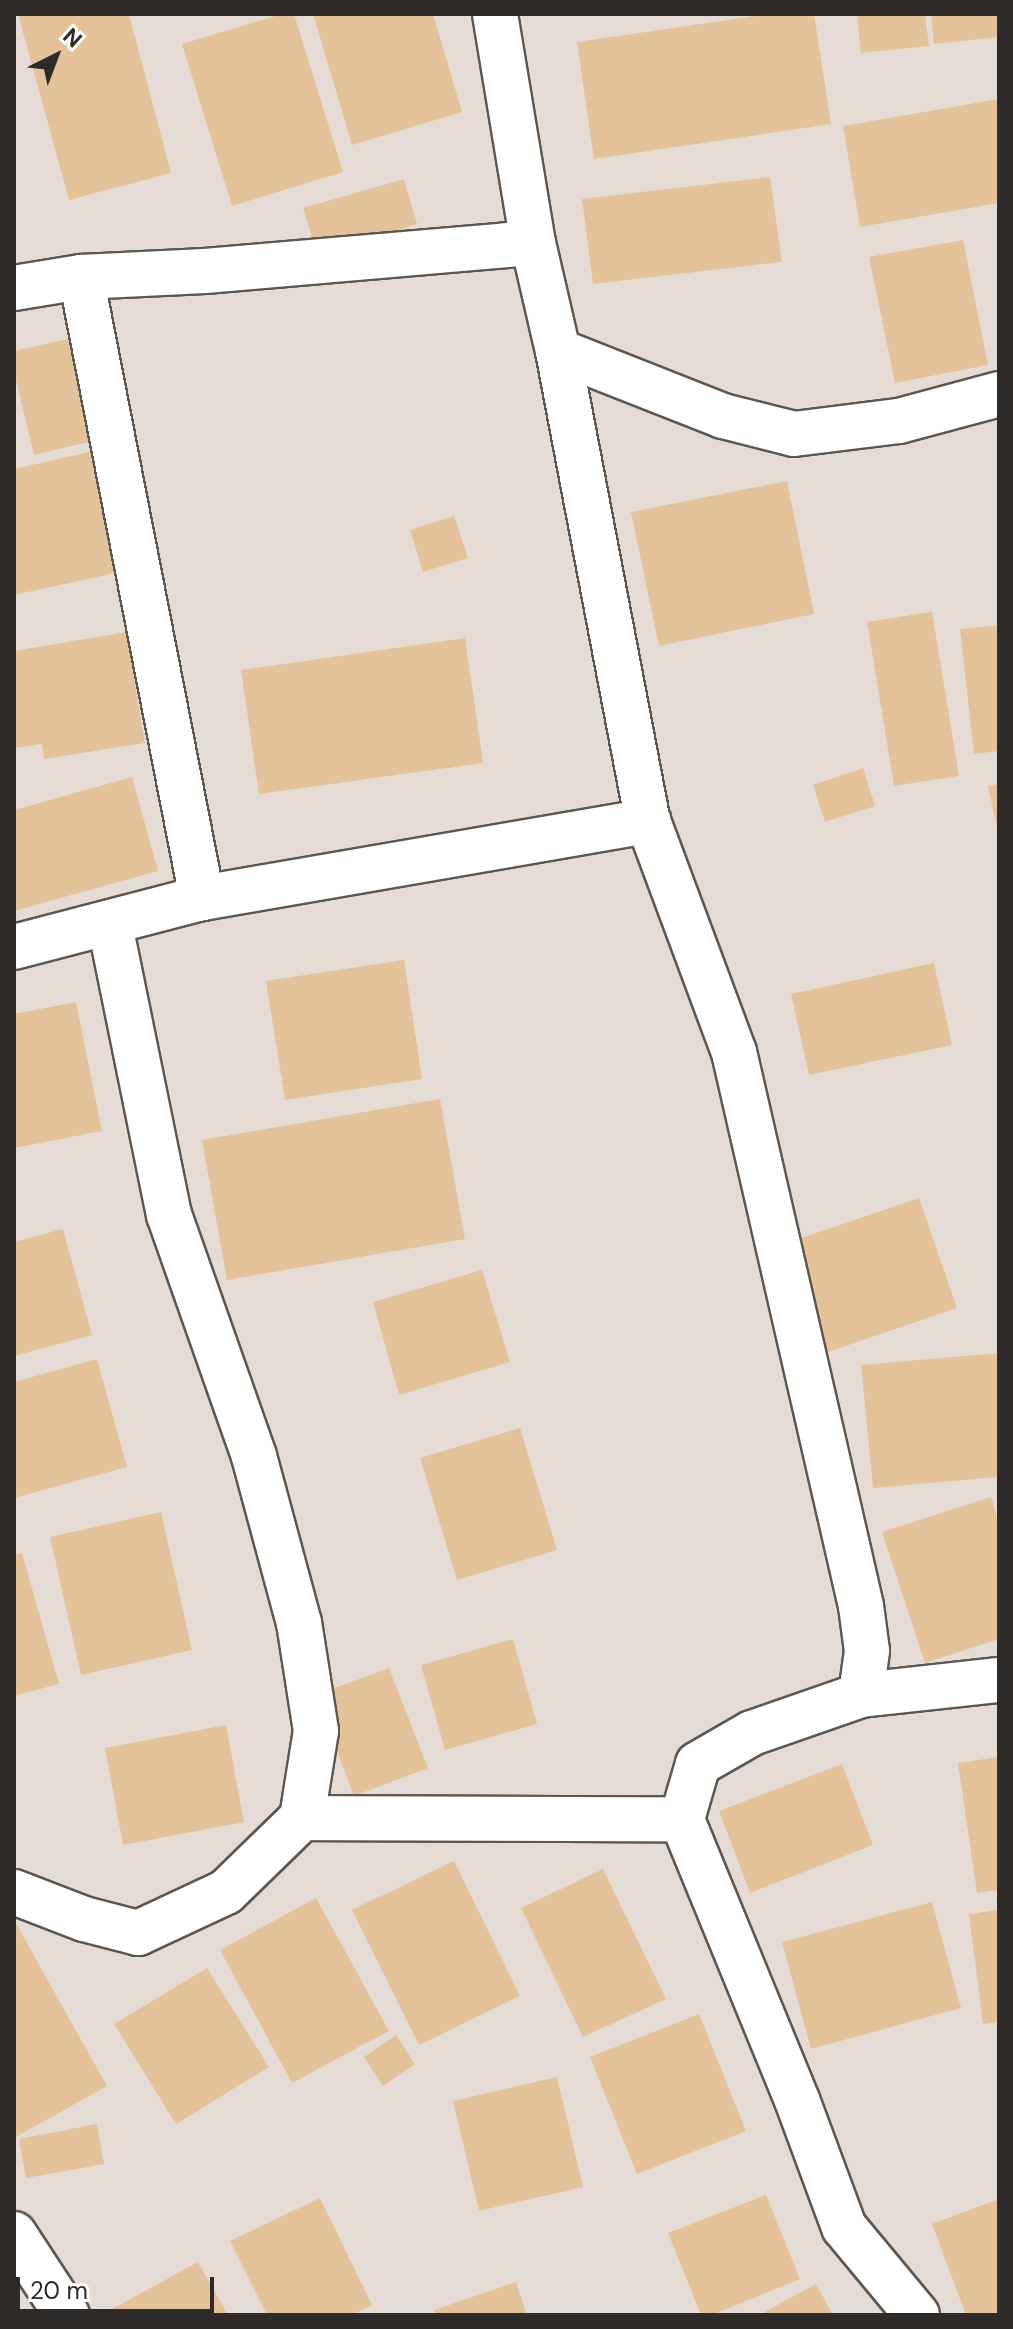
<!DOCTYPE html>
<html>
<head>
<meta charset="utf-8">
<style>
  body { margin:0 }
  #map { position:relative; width:1013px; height:2329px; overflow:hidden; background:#e5ddd5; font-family:"DM Sans",sans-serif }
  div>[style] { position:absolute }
  .building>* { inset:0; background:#e4c39b }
  .roads { filter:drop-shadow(2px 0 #5e5750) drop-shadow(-2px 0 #5e5750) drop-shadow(0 2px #5e5750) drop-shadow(0 -2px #5e5750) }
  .minor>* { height:44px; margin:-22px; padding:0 22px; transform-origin:22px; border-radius:22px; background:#fff }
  span { translate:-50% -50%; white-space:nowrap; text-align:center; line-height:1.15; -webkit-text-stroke:8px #fff; paint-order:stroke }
  .frame { position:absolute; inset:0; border:16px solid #2d2a27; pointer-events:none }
  .north { position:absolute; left:16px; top:16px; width:80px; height:80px; -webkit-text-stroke:6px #fff; paint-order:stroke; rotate:42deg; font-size:22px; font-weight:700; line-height:32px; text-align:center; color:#2d2a27 }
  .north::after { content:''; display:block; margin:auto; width:28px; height:36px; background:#2d2a27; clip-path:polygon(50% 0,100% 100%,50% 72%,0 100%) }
  .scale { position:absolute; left:16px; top:2277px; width:198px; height:36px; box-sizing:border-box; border:4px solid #2d2a27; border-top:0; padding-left:10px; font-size:24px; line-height:28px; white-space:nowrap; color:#2d2a27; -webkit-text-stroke:6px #fff; paint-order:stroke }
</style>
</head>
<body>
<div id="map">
  <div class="building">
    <div style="clip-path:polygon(18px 14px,129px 14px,171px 173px,69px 200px)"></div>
    <div style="clip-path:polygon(282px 14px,294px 14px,343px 172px,232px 206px,182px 44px)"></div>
    <div style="clip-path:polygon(313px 14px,433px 14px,462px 112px,352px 145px)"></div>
    <div style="clip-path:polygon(770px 14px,814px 14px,831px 124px,594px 159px,577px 42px)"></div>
    <div style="clip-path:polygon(857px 14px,925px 14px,929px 46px,861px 53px)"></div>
    <div style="clip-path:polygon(931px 14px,999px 14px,999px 37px,934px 44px)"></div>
    <div style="clip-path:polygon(999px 99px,999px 203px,860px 227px,843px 126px)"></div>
    <div style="clip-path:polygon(770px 177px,782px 262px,593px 284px,582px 199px)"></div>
    <div style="clip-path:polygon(404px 179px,417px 224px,317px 254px,303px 208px)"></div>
    <div style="clip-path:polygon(963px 240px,988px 365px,895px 383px,869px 257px)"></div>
    <div style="clip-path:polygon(68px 339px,93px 441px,34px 455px,14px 372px,14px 351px)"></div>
    <div style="clip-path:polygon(94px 451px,120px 572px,14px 595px,14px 469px)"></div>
    <div style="clip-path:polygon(787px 481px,814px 614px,659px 646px,631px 512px)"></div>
    <div style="clip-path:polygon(454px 516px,468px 558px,423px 572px,410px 530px)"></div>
    <div style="clip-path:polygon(932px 612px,959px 776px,894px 786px,867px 622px)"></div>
    <div style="clip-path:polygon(999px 625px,999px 751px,974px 754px,960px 629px)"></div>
    <div style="clip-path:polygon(126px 632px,145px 743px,44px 759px,42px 744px,14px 748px,14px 651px)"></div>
    <div style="clip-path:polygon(465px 638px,483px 763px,259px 794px,241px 670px)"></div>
    <div style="clip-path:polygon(863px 768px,875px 806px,825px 822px,813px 785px)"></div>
    <div style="clip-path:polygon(132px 777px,158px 871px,14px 911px,14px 810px)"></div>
    <div style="clip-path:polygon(999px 784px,999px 832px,998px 832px,988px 786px)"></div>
    <div style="clip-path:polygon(404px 960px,422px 1079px,285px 1100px,266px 981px)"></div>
    <div style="clip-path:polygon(934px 963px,952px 1045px,809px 1075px,791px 994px)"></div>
    <div style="clip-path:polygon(76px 1002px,102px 1131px,14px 1148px,14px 1014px)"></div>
    <div style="clip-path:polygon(440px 1099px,465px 1239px,227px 1280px,202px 1140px)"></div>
    <div style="clip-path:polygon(919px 1198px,957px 1308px,822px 1354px,784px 1244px)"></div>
    <div style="clip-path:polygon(63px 1229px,92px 1335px,14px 1356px,14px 1242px)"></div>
    <div style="clip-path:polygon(482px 1270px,510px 1362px,399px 1395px,373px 1302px)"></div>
    <div style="clip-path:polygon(999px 1353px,999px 1477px,873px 1488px,861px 1365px)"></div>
    <div style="clip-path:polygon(97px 1359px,127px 1467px,14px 1498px,14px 1382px)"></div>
    <div style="clip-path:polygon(520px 1428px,557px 1550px,457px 1580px,420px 1458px)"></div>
    <div style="clip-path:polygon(991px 1497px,999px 1522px,999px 1639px,925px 1663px,882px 1532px)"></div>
    <div style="clip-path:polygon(161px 1512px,192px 1650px,81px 1675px,50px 1537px)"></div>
    <div style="clip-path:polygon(22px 1553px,59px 1684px,14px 1696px,14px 1555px)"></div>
    <div style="clip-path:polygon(513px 1639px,537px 1724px,445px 1750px,421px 1665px)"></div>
    <div style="clip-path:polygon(389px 1668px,428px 1768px,354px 1796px,316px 1695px)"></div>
    <div style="clip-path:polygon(226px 1725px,244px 1822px,123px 1845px,105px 1748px)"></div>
    <div style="clip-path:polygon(999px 1757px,999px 1890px,977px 1893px,958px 1763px)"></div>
    <div style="clip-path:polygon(842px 1764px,873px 1845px,750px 1893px,719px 1811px)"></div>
    <div style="clip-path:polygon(454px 1861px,520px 1996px,419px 2045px,352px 1910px)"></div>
    <div style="clip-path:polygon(603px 1869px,666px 1999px,583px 2037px,521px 1908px)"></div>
    <div style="clip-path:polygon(316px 1898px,389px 2031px,292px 2083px,220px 1950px)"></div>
    <div style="clip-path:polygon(932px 1902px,961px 2008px,811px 2049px,782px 1942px)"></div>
    <div style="clip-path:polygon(999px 1910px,999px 2022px,983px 2024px,969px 1914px)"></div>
    <div style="clip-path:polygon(14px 1920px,107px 2086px,14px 2138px)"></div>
    <div style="clip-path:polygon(207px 1968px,269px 2067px,176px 2124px,114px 2024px)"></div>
    <div style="clip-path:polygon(699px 2014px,746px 2131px,637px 2174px,590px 2057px)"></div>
    <div style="clip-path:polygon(396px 2035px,415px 2064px,383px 2086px,364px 2057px)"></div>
    <div style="clip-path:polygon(557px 2077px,583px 2187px,479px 2211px,453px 2101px)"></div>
    <div style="clip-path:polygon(97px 2124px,104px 2164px,26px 2178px,19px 2139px)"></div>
    <div style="clip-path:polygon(766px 2195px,800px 2279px,712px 2315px,701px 2315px,668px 2233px)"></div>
    <div style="clip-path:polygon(320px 2198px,372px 2305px,352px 2315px,267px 2315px,230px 2241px)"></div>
    <div style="clip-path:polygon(999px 2199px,999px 2315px,966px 2315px,932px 2224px)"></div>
    <div style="clip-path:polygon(198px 2262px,228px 2315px,118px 2315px,114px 2308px)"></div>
    <div style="clip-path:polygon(516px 2282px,527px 2315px,436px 2315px,434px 2310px)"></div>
    <div style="clip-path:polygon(816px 2284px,833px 2315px,759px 2315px)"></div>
  </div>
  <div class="roads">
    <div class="minor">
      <div style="left:495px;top:14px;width:232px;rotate:80.6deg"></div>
      <div style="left:533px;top:243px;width:111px;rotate:77deg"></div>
      <div style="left:558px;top:351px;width:479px;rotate:79.2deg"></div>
      <div style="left:648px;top:821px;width:246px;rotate:69.6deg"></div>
      <div style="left:734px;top:1052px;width:568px;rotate:77.09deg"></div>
      <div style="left:861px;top:1606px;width:45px;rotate:82.4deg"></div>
      <div style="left:867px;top:1651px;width:44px;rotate:97.8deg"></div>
      <div style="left:81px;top:277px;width:633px;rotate:78.97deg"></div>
      <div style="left:14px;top:288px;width:68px;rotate:-9.3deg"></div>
      <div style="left:81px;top:277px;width:124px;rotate:-2.8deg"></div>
      <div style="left:205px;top:271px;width:329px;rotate:-4.9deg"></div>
      <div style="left:558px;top:351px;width:177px;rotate:21.5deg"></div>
      <div style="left:723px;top:416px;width:73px;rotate:14.2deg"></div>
      <div style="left:794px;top:434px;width:106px;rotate:-7.1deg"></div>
      <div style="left:899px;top:421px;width:104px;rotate:-15.1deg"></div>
      <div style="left:14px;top:947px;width:194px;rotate:-14.6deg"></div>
      <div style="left:202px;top:898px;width:453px;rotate:-9.8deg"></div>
      <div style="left:302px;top:1818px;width:380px;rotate:0.2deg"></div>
      <div style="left:14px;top:1892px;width:75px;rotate:21.1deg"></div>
      <div style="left:84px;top:1919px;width:56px;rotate:14.5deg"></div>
      <div style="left:138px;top:1933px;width:97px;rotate:-25deg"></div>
      <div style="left:226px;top:1892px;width:106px;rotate:-44.2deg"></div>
      <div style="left:302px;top:1818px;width:88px;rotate:-80.9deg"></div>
      <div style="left:316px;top:1731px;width:109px;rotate:-98.9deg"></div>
      <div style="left:299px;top:1623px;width:173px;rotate:-105.1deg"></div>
      <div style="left:254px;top:1456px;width:256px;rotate:-109.4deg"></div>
      <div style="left:169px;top:1215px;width:297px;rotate:-101.5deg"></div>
      <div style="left:14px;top:2234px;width:97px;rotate:56.8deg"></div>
      <div style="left:917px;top:2315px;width:114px;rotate:-129.7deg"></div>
      <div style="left:844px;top:2227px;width:135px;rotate:-110.3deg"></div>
      <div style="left:797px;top:2100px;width:304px;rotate:-112.3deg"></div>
      <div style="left:682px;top:1819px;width:57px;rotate:-73.8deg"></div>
      <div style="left:698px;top:1764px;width:62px;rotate:-29.9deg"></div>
      <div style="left:752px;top:1733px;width:115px;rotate:-19.2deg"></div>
      <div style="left:861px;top:1695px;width:139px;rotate:-6.2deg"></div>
    </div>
  </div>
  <div class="frame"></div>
  <div class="north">N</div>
  <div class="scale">20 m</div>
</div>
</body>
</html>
